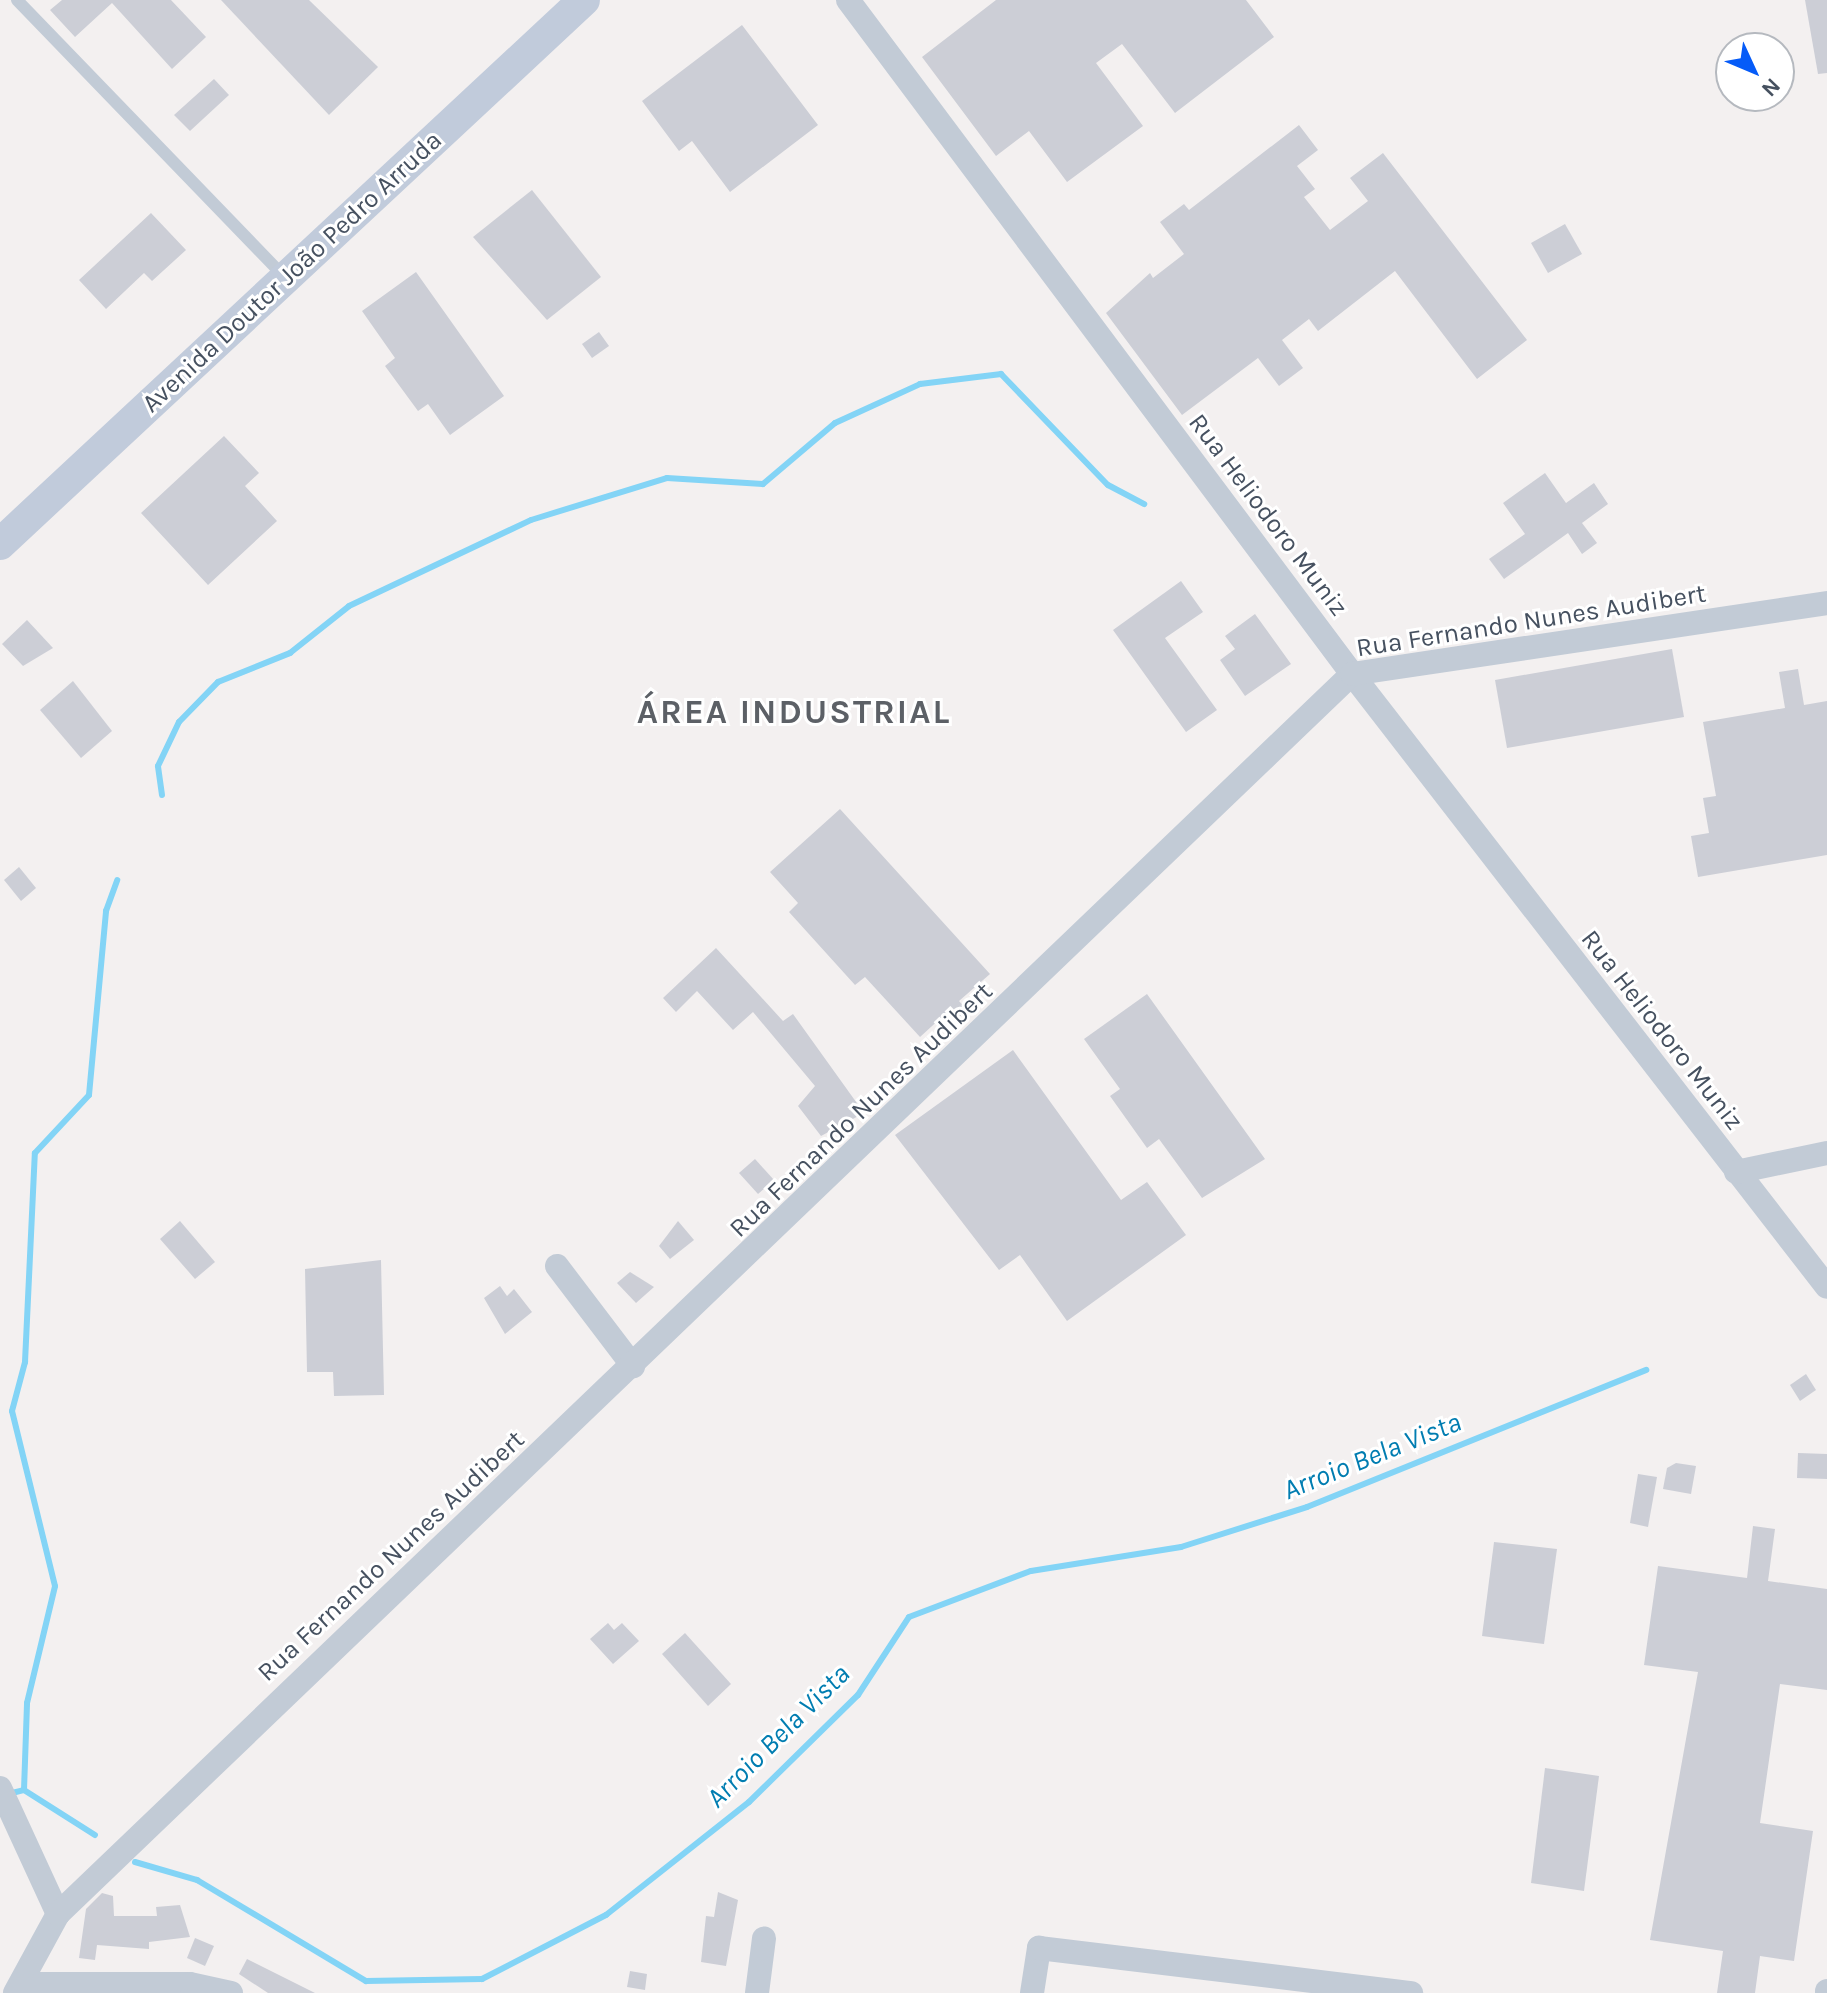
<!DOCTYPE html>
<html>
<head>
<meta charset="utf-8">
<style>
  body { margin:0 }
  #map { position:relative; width:1827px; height:1993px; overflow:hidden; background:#f3f0f0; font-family:Karla,sans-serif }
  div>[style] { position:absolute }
  .stream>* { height:6px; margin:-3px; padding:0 3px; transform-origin:3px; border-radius:3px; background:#83d4f6 }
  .building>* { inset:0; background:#ccced6 }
  .service>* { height:12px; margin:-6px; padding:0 6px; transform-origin:6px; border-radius:6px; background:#c2cbd6 }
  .minor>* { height:24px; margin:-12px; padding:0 12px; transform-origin:12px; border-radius:12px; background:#c2cbd6 }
  .secondary>* { height:32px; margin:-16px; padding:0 16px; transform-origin:16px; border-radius:16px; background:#c1cbdb }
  span { translate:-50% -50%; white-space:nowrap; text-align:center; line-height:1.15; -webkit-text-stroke:6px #fff; paint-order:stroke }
  .street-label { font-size:26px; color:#465160 }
  .water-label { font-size:28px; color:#017db1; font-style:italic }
  .district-label { font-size:34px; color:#5c6066; font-weight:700; letter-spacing:2px }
  .north { position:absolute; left:1715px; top:32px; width:80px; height:80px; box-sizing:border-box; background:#fff; border:2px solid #b5b9bf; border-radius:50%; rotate:134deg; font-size:22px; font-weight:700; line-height:32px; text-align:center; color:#465160 }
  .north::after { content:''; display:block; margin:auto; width:28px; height:36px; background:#055bf8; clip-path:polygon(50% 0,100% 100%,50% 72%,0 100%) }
</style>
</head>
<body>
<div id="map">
  <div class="stream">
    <div style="left:162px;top:795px;width:29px;rotate:-98deg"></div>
    <div style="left:158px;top:766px;width:49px;rotate:-64.5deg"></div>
    <div style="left:179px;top:722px;width:56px;rotate:-45.7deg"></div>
    <div style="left:218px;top:682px;width:78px;rotate:-21.9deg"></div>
    <div style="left:290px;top:653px;width:75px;rotate:-38.5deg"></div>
    <div style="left:349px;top:606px;width:201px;rotate:-25.3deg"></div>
    <div style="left:531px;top:520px;width:142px;rotate:-17.2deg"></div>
    <div style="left:667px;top:478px;width:96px;rotate:3.6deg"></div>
    <div style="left:763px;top:484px;width:94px;rotate:-40.3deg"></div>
    <div style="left:835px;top:423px;width:94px;rotate:-24.6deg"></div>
    <div style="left:920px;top:384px;width:82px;rotate:-7deg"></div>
    <div style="left:1001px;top:374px;width:154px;rotate:46.1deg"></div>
    <div style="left:1108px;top:485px;width:41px;rotate:27.8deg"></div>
    <div style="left:24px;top:1790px;width:87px;rotate:-88deg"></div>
    <div style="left:27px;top:1703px;width:120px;rotate:-76.5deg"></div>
    <div style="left:55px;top:1586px;width:180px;rotate:-103.8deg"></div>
    <div style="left:12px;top:1411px;width:51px;rotate:-75.1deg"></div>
    <div style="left:25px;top:1362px;width:209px;rotate:-87.3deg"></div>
    <div style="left:35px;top:1153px;width:79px;rotate:-47deg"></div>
    <div style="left:89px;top:1095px;width:185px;rotate:-84.7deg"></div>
    <div style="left:106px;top:911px;width:33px;rotate:-70deg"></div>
    <div style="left:8px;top:1794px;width:16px;rotate:-14deg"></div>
    <div style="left:24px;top:1790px;width:84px;rotate:32.4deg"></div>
    <div style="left:135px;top:1862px;width:65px;rotate:16.2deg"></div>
    <div style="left:197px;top:1880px;width:197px;rotate:30.9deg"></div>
    <div style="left:366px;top:1981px;width:116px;rotate:-1deg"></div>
    <div style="left:482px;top:1979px;width:140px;rotate:-27.3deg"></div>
    <div style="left:606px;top:1915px;width:182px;rotate:-38.3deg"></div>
    <div style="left:749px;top:1802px;width:153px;rotate:-44.5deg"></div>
    <div style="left:858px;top:1695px;width:93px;rotate:-56.8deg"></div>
    <div style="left:909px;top:1617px;width:130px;rotate:-20.7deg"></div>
    <div style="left:1031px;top:1571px;width:152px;rotate:-9.1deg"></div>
    <div style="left:1181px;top:1547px;width:132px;rotate:-17.6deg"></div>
    <div style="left:1307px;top:1507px;width:366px;rotate:-22deg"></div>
  </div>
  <div class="building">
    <div style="clip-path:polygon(62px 0,171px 0,206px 37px,172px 69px,112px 3px,75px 37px,50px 10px)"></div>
    <div style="clip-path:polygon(221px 0,309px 0,378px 67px,329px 115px)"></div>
    <div style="clip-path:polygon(996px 0,1246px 0,1274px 37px,1175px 113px,1122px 44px,1096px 63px,1143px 126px,1067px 182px,1029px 131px,996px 156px,922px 57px)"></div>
    <div style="clip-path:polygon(1805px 0,1827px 0,1827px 73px,1818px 74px)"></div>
    <div style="clip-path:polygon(742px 25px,818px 125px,730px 192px,692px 141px,679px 151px,642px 101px)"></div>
    <div style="clip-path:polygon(214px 79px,229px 95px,190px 131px,174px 115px)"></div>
    <div style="clip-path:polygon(1299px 125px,1318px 150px,1297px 166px,1315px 189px,1304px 197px,1330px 230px,1368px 201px,1350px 178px,1383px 153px,1527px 340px,1477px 379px,1395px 271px,1318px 331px,1309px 319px,1282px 340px,1303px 368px,1279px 386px,1258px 358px,1182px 415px,1106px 313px,1150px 273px,1153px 278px,1184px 254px,1160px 222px,1184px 204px,1189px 210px)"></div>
    <div style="clip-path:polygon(532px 190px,601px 277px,547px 320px,473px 237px)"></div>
    <div style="clip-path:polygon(151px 213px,186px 250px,152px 281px,144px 273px,106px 309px,79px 280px)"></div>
    <div style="clip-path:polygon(1565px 224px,1582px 254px,1548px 273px,1531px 243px)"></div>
    <div style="clip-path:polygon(416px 272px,504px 396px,450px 435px,428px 404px,418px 411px,385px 366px,395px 358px,362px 311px)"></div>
    <div style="clip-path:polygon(599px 332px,609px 346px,592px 358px,582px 344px)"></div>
    <div style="clip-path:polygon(224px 436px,259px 473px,245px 486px,277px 521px,208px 585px,141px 513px)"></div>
    <div style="clip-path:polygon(1545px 473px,1566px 503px,1594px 483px,1608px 504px,1582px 523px,1597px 543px,1582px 554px,1568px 533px,1504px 579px,1489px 559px,1525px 534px,1503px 503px)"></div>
    <div style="clip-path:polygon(1181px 581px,1203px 612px,1165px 638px,1217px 710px,1186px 732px,1113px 630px)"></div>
    <div style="clip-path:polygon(1255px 614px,1291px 664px,1245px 696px,1220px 660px,1235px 649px,1225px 636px)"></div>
    <div style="clip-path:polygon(27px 620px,53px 648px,23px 666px,2px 644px)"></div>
    <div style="clip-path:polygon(1672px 649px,1684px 717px,1507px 748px,1495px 680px)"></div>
    <div style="clip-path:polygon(1798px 669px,1804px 705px,1827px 701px,1827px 855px,1698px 877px,1691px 836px,1709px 833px,1703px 798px,1716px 796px,1703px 722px,1785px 708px,1779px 672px)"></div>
    <div style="clip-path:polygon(73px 681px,112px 731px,81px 758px,40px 710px)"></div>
    <div style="clip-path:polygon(840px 809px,990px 974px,959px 1001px,967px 1010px,951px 1025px,943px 1016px,920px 1037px,865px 977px,855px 985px,789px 912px,798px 903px,770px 872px)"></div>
    <div style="clip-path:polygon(19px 867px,36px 888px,21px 901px,4px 880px)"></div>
    <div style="clip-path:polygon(716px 948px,783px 1021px,793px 1014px,864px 1113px,821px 1136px,798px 1106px,815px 1086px,753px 1012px,733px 1030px,697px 991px,676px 1012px,663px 998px)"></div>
    <div style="clip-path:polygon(1147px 994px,1265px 1159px,1202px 1198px,1159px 1139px,1147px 1148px,1110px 1096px,1120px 1089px,1084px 1039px)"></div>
    <div style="clip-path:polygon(1013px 1050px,1121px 1200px,1147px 1182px,1186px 1235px,1067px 1321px,1020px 1255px,999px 1270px,895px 1135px)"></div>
    <div style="clip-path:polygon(755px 1159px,774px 1180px,758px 1194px,739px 1173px)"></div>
    <div style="clip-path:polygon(180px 1221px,215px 1262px,195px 1279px,160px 1239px)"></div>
    <div style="clip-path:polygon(678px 1221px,694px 1240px,670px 1259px,659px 1246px)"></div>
    <div style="clip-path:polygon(381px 1260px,384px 1395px,334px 1396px,333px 1372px,307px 1372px,305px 1269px)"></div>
    <div style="clip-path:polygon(630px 1272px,654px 1287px,636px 1303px,617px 1283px)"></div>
    <div style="clip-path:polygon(500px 1286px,507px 1296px,514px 1289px,532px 1312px,505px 1334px,484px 1298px)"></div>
    <div style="clip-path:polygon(1806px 1374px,1816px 1390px,1800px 1401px,1790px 1385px)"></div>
    <div style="clip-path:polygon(1798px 1453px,1827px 1454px,1827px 1479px,1797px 1478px)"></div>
    <div style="clip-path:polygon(1676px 1463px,1696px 1466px,1691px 1494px,1663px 1489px,1667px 1468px)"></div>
    <div style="clip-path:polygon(1638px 1474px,1657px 1477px,1648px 1527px,1630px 1523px)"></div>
    <div style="clip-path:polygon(1753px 1526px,1775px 1529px,1768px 1581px,1827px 1589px,1827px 1690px,1780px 1684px,1760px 1823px,1813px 1831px,1794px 1961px,1760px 1956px,1755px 1993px,1717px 1993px,1723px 1951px,1650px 1940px,1698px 1672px,1644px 1665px,1658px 1566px,1747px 1578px)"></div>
    <div style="clip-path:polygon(1494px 1542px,1557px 1549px,1544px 1644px,1482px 1636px)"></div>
    <div style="clip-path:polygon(608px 1623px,614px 1630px,622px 1623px,639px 1641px,613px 1664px,590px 1639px)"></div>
    <div style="clip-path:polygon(685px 1633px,731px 1684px,708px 1706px,662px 1654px)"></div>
    <div style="clip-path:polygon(1545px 1768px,1599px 1776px,1584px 1891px,1531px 1883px)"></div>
    <div style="clip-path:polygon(718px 1892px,738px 1900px,726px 1966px,701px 1962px,706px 1916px,714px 1917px)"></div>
    <div style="clip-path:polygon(102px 1893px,113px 1896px,114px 1916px,157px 1916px,156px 1907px,180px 1905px,190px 1937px,149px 1942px,149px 1949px,97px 1945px,95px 1960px,79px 1958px,86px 1909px)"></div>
    <div style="clip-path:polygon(195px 1938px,214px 1946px,205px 1966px,187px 1958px)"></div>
    <div style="clip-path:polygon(247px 1959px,315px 1993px,268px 1993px,239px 1974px)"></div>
    <div style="clip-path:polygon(630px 1971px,647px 1974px,645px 1990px,627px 1987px)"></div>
  </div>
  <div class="service">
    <div style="left:17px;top:0;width:386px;rotate:46deg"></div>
  </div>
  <div class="minor">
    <div style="left:848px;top:0;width:842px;rotate:53.21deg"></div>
    <div style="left:1352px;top:674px;width:775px;rotate:52.23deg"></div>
    <div style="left:1736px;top:1172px;width:93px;rotate:-11.8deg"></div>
    <div style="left:557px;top:1266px;width:126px;rotate:52.8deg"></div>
    <div style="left:0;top:1788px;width:139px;rotate:65.3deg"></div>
    <div style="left:58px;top:1914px;width:90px;rotate:118.6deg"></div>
    <div style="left:58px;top:1914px;width:1792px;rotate:-43.78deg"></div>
    <div style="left:1352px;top:674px;width:480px;rotate:-8.5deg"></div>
    <div style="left:21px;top:1984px;width:169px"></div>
    <div style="left:190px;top:1984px;width:42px;rotate:12.4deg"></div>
    <div style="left:757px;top:1993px;width:55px;rotate:-82.7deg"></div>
    <div style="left:1032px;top:1993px;width:46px;rotate:-81.2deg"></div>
    <div style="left:1039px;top:1948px;width:375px;rotate:6.9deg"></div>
    <div style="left:1827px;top:1993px;width:2px;rotate:-90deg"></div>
  </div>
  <div class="secondary">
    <div style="left:0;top:544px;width:798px;rotate:-42.97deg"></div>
  </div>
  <div class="street-label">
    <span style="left:292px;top:272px;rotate:-43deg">Avenida Doutor João Pedro Arruda</span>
    <span style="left:1268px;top:515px;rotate:53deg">Rua Heliodoro Muniz</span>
    <span style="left:1531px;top:621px;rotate:-9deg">Rua Fernando Nunes Audibert</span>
    <span style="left:1662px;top:1030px;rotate:52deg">Rua Heliodoro Muniz</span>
    <span style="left:861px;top:1110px;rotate:-44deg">Rua Fernando Nunes Audibert</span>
    <span style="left:391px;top:1556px;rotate:-43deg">Rua Fernando Nunes Audibert</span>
  </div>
  <div class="water-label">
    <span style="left:1372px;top:1456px;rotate:-22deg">Arroio Bela Vista</span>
    <span style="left:778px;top:1736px;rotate:-45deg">Arroio Bela Vista</span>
  </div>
  <div class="district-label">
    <span style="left:794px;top:713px">ÁREA INDUSTRIAL</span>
  </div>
  <div class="north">N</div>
</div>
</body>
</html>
